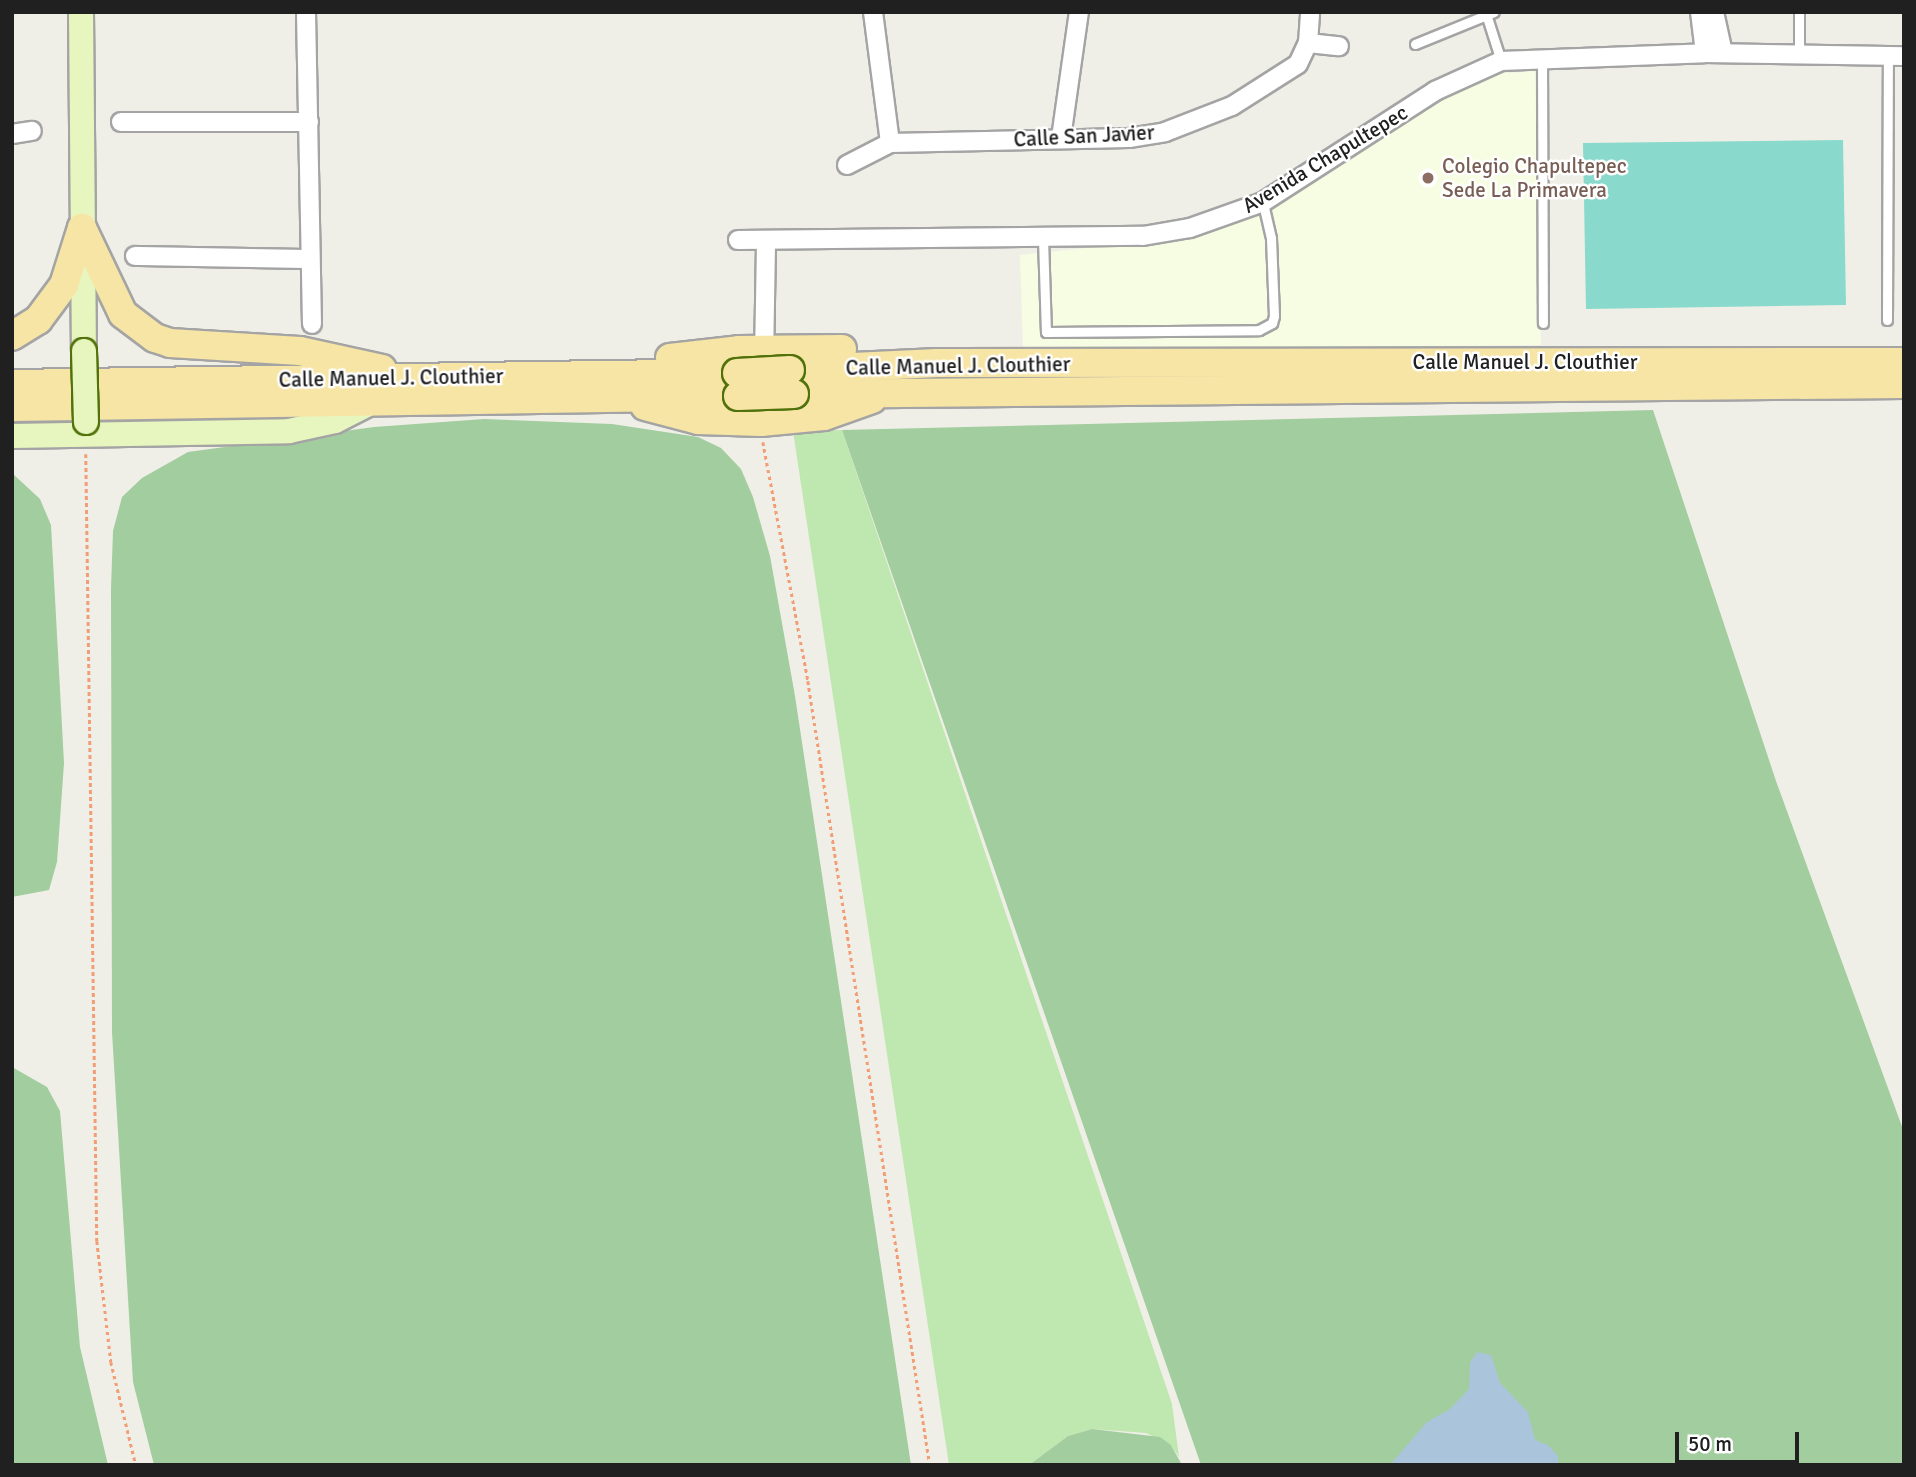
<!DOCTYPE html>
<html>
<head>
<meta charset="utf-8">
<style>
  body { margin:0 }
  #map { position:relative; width:1916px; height:1477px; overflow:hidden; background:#f0efe7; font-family:Signika,sans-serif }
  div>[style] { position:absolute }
  .education>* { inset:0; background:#f7fde2 }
  .grass>* { inset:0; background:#bfe7b0 }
  .forest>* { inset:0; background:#a2cd9e }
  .pitch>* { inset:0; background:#89dacc }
  .water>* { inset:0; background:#aac5db }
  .path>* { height:2.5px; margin-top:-1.25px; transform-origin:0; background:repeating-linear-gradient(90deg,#f29d75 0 3.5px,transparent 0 7px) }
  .roads { filter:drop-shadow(2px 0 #a4a4a4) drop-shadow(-2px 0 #a4a4a4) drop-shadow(0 2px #a4a4a4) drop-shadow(0 -2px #a4a4a4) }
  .lane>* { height:9px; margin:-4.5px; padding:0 4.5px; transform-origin:4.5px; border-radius:4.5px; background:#fff }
  .street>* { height:18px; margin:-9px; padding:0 9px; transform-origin:9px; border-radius:9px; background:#fff }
  .secondary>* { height:24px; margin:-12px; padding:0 12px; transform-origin:12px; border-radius:12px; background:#e7f6be }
  .primary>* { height:28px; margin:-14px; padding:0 14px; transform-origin:14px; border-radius:14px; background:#f7e5a5 }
  .bridges { filter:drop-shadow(2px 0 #51720b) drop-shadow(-2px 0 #51720b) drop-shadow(0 2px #51720b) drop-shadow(0 -2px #51720b) }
  .secondary-bridge>* { height:24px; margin:-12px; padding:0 12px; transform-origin:12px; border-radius:12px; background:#e7f6be }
  .primary-bridge>* { height:28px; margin:-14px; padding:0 14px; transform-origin:14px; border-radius:14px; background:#f7e5a5 }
  .dots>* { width:19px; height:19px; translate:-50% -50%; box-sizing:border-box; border:4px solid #fff; border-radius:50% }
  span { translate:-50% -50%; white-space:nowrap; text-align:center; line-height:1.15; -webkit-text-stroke:5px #fff; paint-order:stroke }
  .street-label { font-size:21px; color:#202020 }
  .education-label { font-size:21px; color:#785e54 }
  .left { translate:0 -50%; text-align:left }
  .frame { position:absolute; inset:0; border:14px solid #202020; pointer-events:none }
  .scale { position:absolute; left:1675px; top:1432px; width:124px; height:32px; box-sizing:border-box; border:4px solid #202020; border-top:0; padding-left:9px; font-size:21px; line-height:24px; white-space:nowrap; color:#202020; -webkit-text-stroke:5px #fff; paint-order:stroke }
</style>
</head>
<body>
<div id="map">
  <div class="education">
    <div style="clip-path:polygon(1535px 71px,1541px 345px,1023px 350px,1020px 255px,1170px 239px,1266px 213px,1452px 90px,1492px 74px)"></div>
  </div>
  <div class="grass">
    <div style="clip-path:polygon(842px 430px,1172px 1404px,1179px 1457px,1171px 1445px,1146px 1433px,1092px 1429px,1068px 1436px,1029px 1465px,949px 1465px,793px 431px)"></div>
  </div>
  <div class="forest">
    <div style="clip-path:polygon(1653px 410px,1776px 781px,1904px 1132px,1904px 1465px,1201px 1465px,842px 430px)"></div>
    <div style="clip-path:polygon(484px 419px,612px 424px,698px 437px,721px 448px,741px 469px,753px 497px,770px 556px,795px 696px,911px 1465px,154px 1465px,133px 1382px,112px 1032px,111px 588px,113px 531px,122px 497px,142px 478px,188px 452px,374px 427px)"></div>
    <div style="clip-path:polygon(12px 473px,40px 499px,51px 525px,64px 763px,57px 862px,49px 890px,12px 897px)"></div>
    <div style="clip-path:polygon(12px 1067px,47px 1087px,60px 1111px,80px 1347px,108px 1465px,12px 1465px)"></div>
    <div style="clip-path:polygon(1092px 1429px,1160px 1437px,1171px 1445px,1182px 1465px,1029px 1465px,1068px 1436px)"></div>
  </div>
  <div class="pitch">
    <div style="clip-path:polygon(1843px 140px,1846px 305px,1586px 309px,1583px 143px)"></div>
  </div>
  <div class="water">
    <div style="clip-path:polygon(1477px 1352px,1491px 1355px,1500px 1383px,1528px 1412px,1535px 1440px,1548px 1445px,1558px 1456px,1558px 1465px,1390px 1465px,1427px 1422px,1450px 1409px,1469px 1389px,1470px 1363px)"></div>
  </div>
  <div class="path">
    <div style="left:763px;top:442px;width:243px;rotate:79.3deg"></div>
    <div style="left:808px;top:681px;width:793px;rotate:81.16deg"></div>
    <div style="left:86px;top:454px;width:787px;rotate:89.2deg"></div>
    <div style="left:97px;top:1241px;width:122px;rotate:83.4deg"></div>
    <div style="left:111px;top:1362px;width:106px;rotate:76.4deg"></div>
  </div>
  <div class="roads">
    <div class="lane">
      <div style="left:1799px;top:12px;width:40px;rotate:90deg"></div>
      <div style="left:1486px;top:14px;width:49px;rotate:72.3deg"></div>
      <div style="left:1415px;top:44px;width:85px;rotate:-22.1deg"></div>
      <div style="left:1542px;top:58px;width:265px;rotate:89.8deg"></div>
      <div style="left:1043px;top:238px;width:94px;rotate:88.2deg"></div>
      <div style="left:1046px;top:332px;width:213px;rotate:-0.5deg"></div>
      <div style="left:1259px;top:330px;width:15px;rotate:-28deg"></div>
      <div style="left:1272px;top:323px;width:7px;rotate:-74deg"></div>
      <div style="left:1274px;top:316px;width:78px;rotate:-92.2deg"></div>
      <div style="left:1271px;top:238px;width:37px;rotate:-103deg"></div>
      <div style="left:1887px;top:320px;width:266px;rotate:-89.8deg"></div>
    </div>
    <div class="street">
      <div style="left:306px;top:12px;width:312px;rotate:88.9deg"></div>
      <div style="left:873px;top:12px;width:132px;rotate:82.6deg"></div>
      <div style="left:1700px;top:12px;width:41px;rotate:83deg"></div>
      <div style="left:1714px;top:12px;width:42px;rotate:77.6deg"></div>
      <div style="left:1308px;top:43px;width:31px;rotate:6deg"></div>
      <div style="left:121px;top:122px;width:188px"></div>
      <div style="left:12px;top:134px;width:20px;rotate:-9deg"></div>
      <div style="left:1061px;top:138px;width:127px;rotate:-81.9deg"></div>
      <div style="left:847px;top:165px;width:48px;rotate:-27.1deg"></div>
      <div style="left:890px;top:143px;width:239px;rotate:-1.2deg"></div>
      <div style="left:1129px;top:138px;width:36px;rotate:-9deg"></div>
      <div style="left:1165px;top:132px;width:72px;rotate:-21.2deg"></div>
      <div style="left:1232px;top:106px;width:78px;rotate:-32.5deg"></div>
      <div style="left:1298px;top:64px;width:23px;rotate:-65deg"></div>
      <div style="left:1308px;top:43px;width:31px;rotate:-86deg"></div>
      <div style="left:738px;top:240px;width:405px;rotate:-0.6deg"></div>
      <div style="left:1143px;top:236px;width:48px;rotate:-9.7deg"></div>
      <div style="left:1190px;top:228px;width:77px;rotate:-19.6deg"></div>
      <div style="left:1263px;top:202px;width:205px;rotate:-32.8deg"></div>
      <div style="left:1435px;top:91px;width:72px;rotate:-24.4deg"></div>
      <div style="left:1501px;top:61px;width:204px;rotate:-2.2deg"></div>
      <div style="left:1705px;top:53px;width:199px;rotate:0.9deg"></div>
      <div style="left:135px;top:256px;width:175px;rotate:1deg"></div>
      <div style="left:764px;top:359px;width:119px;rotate:-89deg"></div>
    </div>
    <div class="secondary">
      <div style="left:81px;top:12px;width:339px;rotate:89.5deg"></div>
      <div style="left:12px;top:436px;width:277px;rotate:-1deg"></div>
      <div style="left:289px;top:431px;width:47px;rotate:-12.3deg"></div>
      <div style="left:335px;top:421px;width:39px;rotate:-27deg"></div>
    </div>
    <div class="primary">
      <div style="left:82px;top:228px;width:95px;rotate:64.5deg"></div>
      <div style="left:123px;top:314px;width:40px;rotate:37deg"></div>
      <div style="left:155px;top:338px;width:16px;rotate:18deg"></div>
      <div style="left:170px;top:343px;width:130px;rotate:3.5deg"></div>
      <div style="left:300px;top:351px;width:84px;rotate:12.4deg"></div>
      <div style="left:12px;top:336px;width:31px;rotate:-32deg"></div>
      <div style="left:38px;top:320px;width:44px;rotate:-53.4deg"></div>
      <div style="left:64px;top:285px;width:60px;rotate:-72.5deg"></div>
      <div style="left:670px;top:358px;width:69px;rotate:-6.6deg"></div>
      <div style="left:739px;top:350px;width:103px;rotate:-0.6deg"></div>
      <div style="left:790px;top:370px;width:147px;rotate:-2.7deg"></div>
      <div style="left:937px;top:363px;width:967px;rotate:-0.06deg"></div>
      <div style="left:12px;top:384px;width:725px;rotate:-0.87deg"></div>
      <div style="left:794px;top:394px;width:1110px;rotate:-0.52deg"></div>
      <div style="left:645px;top:406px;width:55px;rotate:14.8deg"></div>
      <div style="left:698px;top:420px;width:63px;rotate:1.8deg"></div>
      <div style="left:761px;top:422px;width:63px;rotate:-5.4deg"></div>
      <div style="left:824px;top:416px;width:51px;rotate:-19.5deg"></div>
      <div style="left:12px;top:407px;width:726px;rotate:-0.87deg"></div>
    </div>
  </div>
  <div class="bridges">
    <div class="secondary-bridge">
      <div style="left:84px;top:351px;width:71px;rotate:88.4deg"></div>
    </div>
    <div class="primary-bridge">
      <div style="left:737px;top:373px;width:53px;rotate:-3.2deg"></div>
      <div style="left:738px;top:396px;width:56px;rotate:-2deg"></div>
    </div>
  </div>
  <div class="dots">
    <div style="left:1428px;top:178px;background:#8d6e63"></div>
  </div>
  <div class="street-label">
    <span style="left:1084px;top:136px;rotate:-3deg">Calle San Javier</span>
    <span style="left:1325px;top:159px;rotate:-31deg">Avenida Chapultepec</span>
    <span style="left:1525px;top:362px">Calle Manuel J. Clouthier</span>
    <span style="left:958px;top:366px;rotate:-1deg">Calle Manuel J. Clouthier</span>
    <span style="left:391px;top:378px;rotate:-1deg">Calle Manuel J. Clouthier</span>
  </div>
  <div class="education-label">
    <span class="left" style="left:1442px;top:178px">Colegio Chapultepec<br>Sede La Primavera</span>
  </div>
  <div class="frame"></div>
  <div class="scale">50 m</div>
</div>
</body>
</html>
